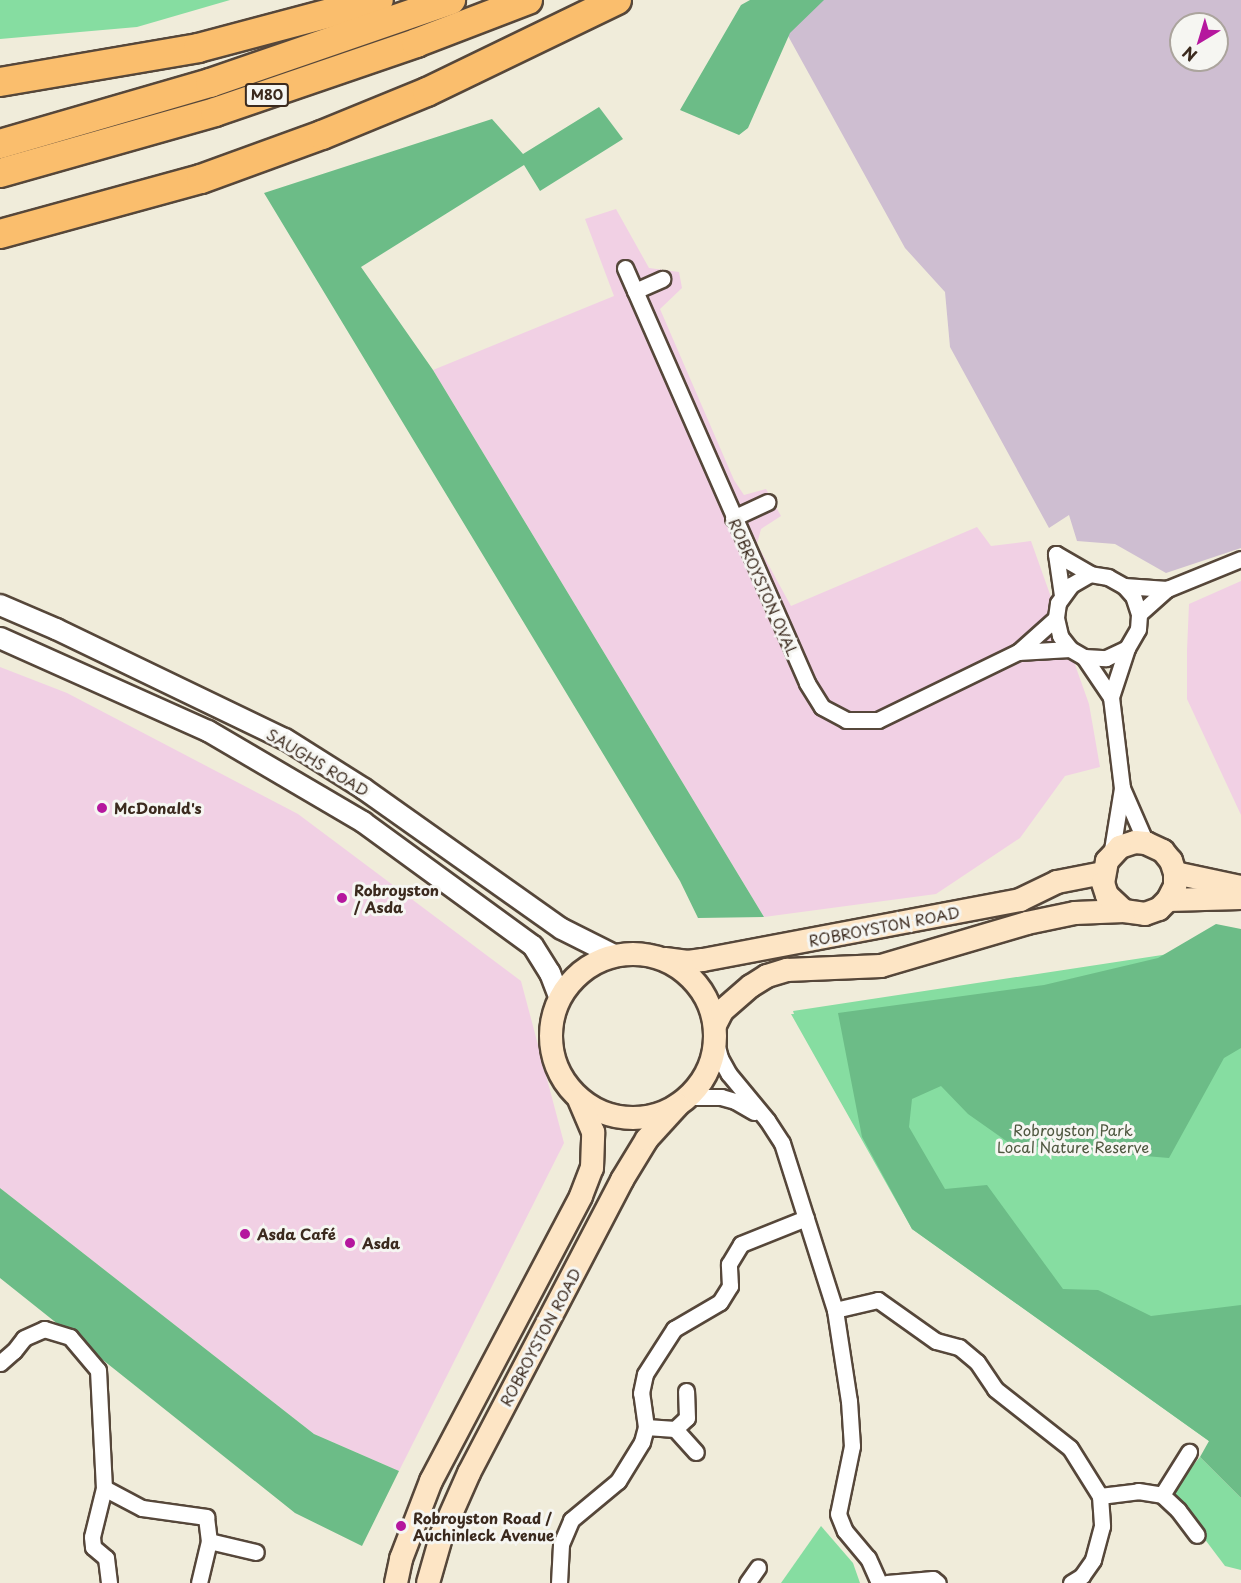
<!DOCTYPE html>
<html>
<head>
<meta charset="utf-8">
<style>
  body { margin:0 }
  #map { position:relative; width:1241px; height:1583px; overflow:hidden; background:#f0ecda; font-family:"Playpen Sans",sans-serif }
  div>[style] { position:absolute }
  .built>* { inset:0; background:#f1d0e4 }
  .industrial>* { inset:0; background:#cebed1 }
  .green>* { inset:0; background:#86dda1 }
  .forest>* { inset:0; background:#6cbc87 }
  .roads { filter:drop-shadow(2px 0 #56473a) drop-shadow(-2px 0 #56473a) drop-shadow(0 2px #56473a) drop-shadow(0 -2px #56473a) }
  .minor>* { height:15px; margin:-7.5px; padding:0 7.5px; transform-origin:7.5px; border-radius:7.5px; background:#fff }
  .tertiary>* { height:20px; margin:-10px; padding:0 10px; transform-origin:10px; border-radius:10px; background:#fff }
  .secondary>* { height:22px; margin:-11px; padding:0 11px; transform-origin:11px; border-radius:11px; background:#fde5c5 }
  .secondary>.ring { margin:-11px; padding:0; box-sizing:content-box; background:none; border:22px solid #fde5c5; border-radius:50% }
  .motorway>* { height:28px; margin:-14px; padding:0 14px; transform-origin:14px; border-radius:14px; background:#fabe6d }
  .dots>* { width:16px; height:16px; translate:-50% -50%; box-sizing:border-box; border:3px solid #f6f6f2; border-radius:50% }
  span { translate:-50% -50%; white-space:nowrap; text-align:center; line-height:1.15; -webkit-text-stroke:6px #f6f6f2; paint-order:stroke }
  .shield-label span { padding:2px 4px; background:#f6f6f2; border:2px solid; border-radius:4px; -webkit-text-stroke-width:0 }
  .shield-label { font-size:14px; color:#3b2a1e; font-weight:700 }
  .street-label { font-size:15px; color:#3b2a1e }
  .poi-label { font-size:15px; color:#3b2a1e; font-weight:700 }
  .left { translate:0 -50%; text-align:left }
  .park-label { font-size:15px; color:#4e573f }
  .north { position:absolute; left:1169px; top:12px; width:60px; height:60px; box-sizing:border-box; background:#f6f6f2; border:2px solid #aba49d; border-radius:50%; rotate:218deg; font-size:16px; font-weight:700; line-height:24px; text-align:center; color:#3b2a1e }
  .north::after { content:''; display:block; margin:auto; width:21px; height:27px; background:#b5179e; clip-path:polygon(50% 0,100% 100%,50% 72%,0 100%) }
</style>
</head>
<body>
<div id="map">
  <div class="built">
    <div style="clip-path:polygon(616px 209px,649px 268px,679px 272px,682px 288px,660px 309px,734px 480px,744px 495px,766px 489px,781px 516px,761px 529px,757px 544px,791px 606px,977px 527px,991px 546px,1031px 541px,1089px 704px,1100px 767px,1065px 776px,1020px 838px,936px 894px,764px 917px,433px 370px,614px 296px,585px 219px)"></div>
    <div style="clip-path:polygon(1241px 581px,1241px 815px,1187px 699px,1187px 650px,1189px 604px)"></div>
    <div style="clip-path:polygon(0 667px,67px 693px,298px 814px,521px 981px,564px 1143px,399px 1471px,314px 1434px,0 1188px)"></div>
  </div>
  <div class="industrial">
    <div style="clip-path:polygon(evenodd,780px 0,1241px 0,1241px 548px,1166px 573px,1115px 544px,1077px 541px,1069px 515px,1049px 528px,950px 347px,945px 292px,905px 248px,771px 5px,780px 0,1181px 24px,1217px 24px,1217px 60px,1181px 60px,1181px 24px)"></div>
  </div>
  <div class="green">
    <div style="clip-path:polygon(0 0,230px 0,137px 27px,0 39px)"></div>
    <div style="clip-path:polygon(1241px 943px,1241px 1464px,912px 1229px,791px 1014px,794px 1014px,793px 1011px)"></div>
    <div style="clip-path:polygon(1200px 1457px,1241px 1498px,1241px 1570px,1225px 1566px,1170px 1493px)"></div>
    <div style="clip-path:polygon(821px 1526px,853px 1563px,860px 1583px,781px 1583px)"></div>
  </div>
  <div class="forest">
    <div style="clip-path:polygon(750px 0,824px 0,790px 33px,748px 128px,739px 135px,680px 110px,741px 5px)"></div>
    <div style="clip-path:polygon(599px 107px,623px 139px,540px 191px,524px 165px,361px 267px,433px 370px,764px 917px,698px 918px,680px 881px,264px 193px,492px 119px,523px 154px)"></div>
    <div style="clip-path:polygon(1216px 924px,1241px 929px,1241px 1048px,1224px 1058px,1169px 1158px,1012px 1145px,968px 1114px,941px 1086px,912px 1099px,909px 1127px,945px 1189px,987px 1185px,1063px 1289px,1098px 1290px,1151px 1316px,1241px 1305px,1241px 1498px,1200px 1457px,1209px 1441px,912px 1229px,862px 1137px,838px 1013px,1044px 985px,1158px 958px)"></div>
    <div style="clip-path:polygon(0 1188px,314px 1434px,399px 1471px,362px 1546px,295px 1513px,0 1278px)"></div>
  </div>
  <div class="roads">
    <div class="minor">
      <div style="left:625px;top:268px;width:453px;rotate:66.3deg"></div>
      <div style="left:807px;top:683px;width:28px;rotate:58deg"></div>
      <div style="left:822px;top:707px;width:27px;rotate:28deg"></div>
      <div style="left:846px;top:720px;width:32px"></div>
      <div style="left:878px;top:720px;width:156px;rotate:-25.9deg"></div>
      <div style="left:1018px;top:652px;width:51px;rotate:-41.8deg"></div>
      <div style="left:635px;top:291px;width:30px;rotate:-24deg"></div>
      <div style="left:733px;top:518px;width:38px;rotate:-25deg"></div>
      <div style="left:1056px;top:554px;width:41px;rotate:81.7deg"></div>
      <div style="left:1056px;top:554px;width:39px;rotate:30deg"></div>
      <div style="left:1124px;top:586px;width:43px;rotate:4deg"></div>
      <div style="left:1139px;top:614px;width:38px;rotate:-42deg"></div>
      <div style="left:1167px;top:589px;width:80px;rotate:-22.1deg"></div>
      <div style="left:1018px;top:652px;width:52px;rotate:-3.3deg"></div>
      <div style="left:1084px;top:657px;width:48px;rotate:56deg"></div>
      <div style="left:1122px;top:788px;width:60px;rotate:66.4deg"></div>
      <div style="left:1111px;top:856px;width:69px;rotate:-80.8deg"></div>
      <div style="left:1122px;top:788px;width:92px;rotate:-96.9deg"></div>
      <div style="left:1111px;top:697px;width:52px;rotate:-71.9deg"></div>
      <div style="left:1127px;top:648px;width:22px;rotate:-60deg"></div>
      <div style="left:1138px;top:629px;width:15px;rotate:-86deg"></div>
      <div style="left:1139px;top:614px;width:19px;rotate:-108deg"></div>
      <div style="left:1133px;top:596px;width:13px;rotate:-132deg"></div>
      <div style="left:1124px;top:586px;width:18px;rotate:-151deg"></div>
      <div style="left:1108px;top:577px;width:18px;rotate:-171deg"></div>
      <div style="left:1090px;top:574px;width:22px;rotate:150deg"></div>
      <div style="left:1071px;top:585px;width:22px;rotate:126deg"></div>
      <div style="left:1058px;top:603px;width:15px;rotate:98deg"></div>
      <div style="left:1056px;top:618px;width:18px;rotate:77deg"></div>
      <div style="left:1060px;top:636px;width:16px;rotate:52deg"></div>
      <div style="left:1070px;top:649px;width:16px;rotate:30deg"></div>
      <div style="left:1084px;top:657px;width:22px;rotate:3deg"></div>
      <div style="left:1106px;top:658px;width:23px;rotate:-25deg"></div>
      <div style="left:715px;top:1039px;width:20px;rotate:75deg"></div>
      <div style="left:720px;top:1058px;width:18px;rotate:61deg"></div>
      <div style="left:729px;top:1074px;width:60px;rotate:50.4deg"></div>
      <div style="left:767px;top:1120px;width:27px;rotate:57deg"></div>
      <div style="left:782px;top:1143px;width:175px;rotate:72.4deg"></div>
      <div style="left:835px;top:1310px;width:92px;rotate:81.3deg"></div>
      <div style="left:849px;top:1401px;width:45px;rotate:86.2deg"></div>
      <div style="left:852px;top:1446px;width:69px;rotate:101.6deg"></div>
      <div style="left:838px;top:1514px;width:18px;rotate:68deg"></div>
      <div style="left:845px;top:1531px;width:35px;rotate:50deg"></div>
      <div style="left:868px;top:1558px;width:27px;rotate:66deg"></div>
      <div style="left:688px;top:1097px;width:33px"></div>
      <div style="left:721px;top:1097px;width:15px;rotate:16deg"></div>
      <div style="left:735px;top:1101px;width:22px;rotate:30deg"></div>
      <div style="left:835px;top:1310px;width:44px;rotate:-13.1deg"></div>
      <div style="left:878px;top:1300px;width:71px;rotate:35.3deg"></div>
      <div style="left:936px;top:1341px;width:24px;rotate:15deg"></div>
      <div style="left:959px;top:1347px;width:23px;rotate:40deg"></div>
      <div style="left:977px;top:1362px;width:32px;rotate:56deg"></div>
      <div style="left:995px;top:1389px;width:95px;rotate:38.2deg"></div>
      <div style="left:1070px;top:1448px;width:57px;rotate:58deg"></div>
      <div style="left:1100px;top:1496px;width:30px;rotate:86deg"></div>
      <div style="left:1102px;top:1526px;width:35px;rotate:105deg"></div>
      <div style="left:1093px;top:1560px;width:19px;rotate:125deg"></div>
      <div style="left:1082px;top:1576px;width:13px;rotate:148deg"></div>
      <div style="left:0;top:1363px;width:18px;rotate:-41deg"></div>
      <div style="left:14px;top:1351px;width:16px;rotate:-52deg"></div>
      <div style="left:24px;top:1338px;width:22px;rotate:-24deg"></div>
      <div style="left:44px;top:1329px;width:27px;rotate:17deg"></div>
      <div style="left:70px;top:1337px;width:43px;rotate:49.7deg"></div>
      <div style="left:98px;top:1370px;width:118px;rotate:87.1deg"></div>
      <div style="left:104px;top:1488px;width:50px;rotate:103.8deg"></div>
      <div style="left:92px;top:1537px;width:10px;rotate:84deg"></div>
      <div style="left:93px;top:1547px;width:17px;rotate:40deg"></div>
      <div style="left:106px;top:1558px;width:25px;rotate:83deg"></div>
      <div style="left:646px;top:1427px;width:29px;rotate:4deg"></div>
      <div style="left:675px;top:1429px;width:16px;rotate:-43deg"></div>
      <div style="left:687px;top:1418px;width:27px;rotate:-92deg"></div>
      <div style="left:675px;top:1429px;width:31px;rotate:48deg"></div>
      <div style="left:104px;top:1488px;width:43px;rotate:27.8deg"></div>
      <div style="left:142px;top:1508px;width:65px;rotate:8deg"></div>
      <div style="left:206px;top:1517px;width:24px;rotate:83deg"></div>
      <div style="left:209px;top:1541px;width:43px;rotate:103.4deg"></div>
      <div style="left:1162px;top:1495px;width:51px;rotate:-57.9deg"></div>
      <div style="left:1100px;top:1496px;width:38px;rotate:-7deg"></div>
      <div style="left:1138px;top:1491px;width:24px;rotate:9deg"></div>
      <div style="left:1162px;top:1495px;width:22px;rotate:43deg"></div>
      <div style="left:1178px;top:1510px;width:31px;rotate:53deg"></div>
      <div style="left:209px;top:1541px;width:48px;rotate:13.2deg"></div>
      <div style="left:559px;top:1583px;width:39px;rotate:-87deg"></div>
      <div style="left:561px;top:1544px;width:26px;rotate:-67deg"></div>
      <div style="left:571px;top:1520px;width:61px;rotate:-39.7deg"></div>
      <div style="left:618px;top:1481px;width:46px;rotate:-58.4deg"></div>
      <div style="left:642px;top:1442px;width:16px;rotate:-75deg"></div>
      <div style="left:646px;top:1427px;width:34px;rotate:-98deg"></div>
      <div style="left:641px;top:1393px;width:19px;rotate:-78deg"></div>
      <div style="left:645px;top:1374px;width:54px;rotate:-57.2deg"></div>
      <div style="left:674px;top:1329px;width:53px;rotate:-30.4deg"></div>
      <div style="left:720px;top:1302px;width:19px;rotate:-58deg"></div>
      <div style="left:730px;top:1286px;width:22px;rotate:-93deg"></div>
      <div style="left:729px;top:1264px;width:23px;rotate:-59deg"></div>
      <div style="left:741px;top:1244px;width:70px;rotate:-21.8deg"></div>
      <div style="left:747px;top:1583px;width:19px;rotate:-55deg"></div>
      <div style="left:887px;top:1583px;width:46px;rotate:-5deg"></div>
      <div style="left:933px;top:1579px;width:6px;rotate:39deg"></div>
    </div>
    <div class="tertiary">
      <div style="left:0;top:605px;width:61px;rotate:23.2deg"></div>
      <div style="left:56px;top:629px;width:254px;rotate:25.7deg"></div>
      <div style="left:285px;top:739px;width:93px;rotate:32.3deg"></div>
      <div style="left:364px;top:789px;width:242px;rotate:35.3deg"></div>
      <div style="left:562px;top:929px;width:58px;rotate:26.6deg"></div>
      <div style="left:0;top:638px;width:228px;rotate:24.1deg"></div>
      <div style="left:208px;top:731px;width:180px;rotate:30.4deg"></div>
      <div style="left:363px;top:822px;width:210px;rotate:36.1deg"></div>
      <div style="left:533px;top:946px;width:32px;rotate:58deg"></div>
      <div style="left:550px;top:973px;width:26px;rotate:69deg"></div>
    </div>
    <div class="secondary">
      <div style="left:1175px;top:873px;width:67px;rotate:12deg"></div>
      <div style="left:1168px;top:900px;width:73px;rotate:-1.6deg"></div>
      <div class="ring" style="left:551px;top:954px;width:142px;height:142px"></div>
      <div style="left:665px;top:959px;width:23px;rotate:7deg"></div>
      <div style="left:688px;top:962px;width:15px;rotate:-8deg"></div>
      <div style="left:703px;top:960px;width:323px;rotate:-10.7deg"></div>
      <div style="left:1020px;top:900px;width:41px;rotate:-25.9deg"></div>
      <div style="left:1057px;top:882px;width:47px;rotate:-11.1deg"></div>
      <div style="left:715px;top:1025px;width:16px;rotate:-63deg"></div>
      <div style="left:722px;top:1011px;width:38px;rotate:-41deg"></div>
      <div style="left:751px;top:986px;width:19px;rotate:-32deg"></div>
      <div style="left:767px;top:976px;width:21px;rotate:-17deg"></div>
      <div style="left:787px;top:970px;width:94px;rotate:-2.4deg"></div>
      <div style="left:881px;top:966px;width:152px;rotate:-16.4deg"></div>
      <div style="left:1027px;top:923px;width:49px;rotate:-11.8deg"></div>
      <div style="left:1075px;top:913px;width:49px;rotate:-2.3deg"></div>
      <div style="left:1124px;top:911px;width:21px;rotate:8deg"></div>
      <div style="left:1145px;top:914px;width:15px;rotate:-20deg"></div>
      <div style="left:1159px;top:909px;width:13px;rotate:-45deg"></div>
      <div style="left:1168px;top:900px;width:16px;rotate:-63deg"></div>
      <div style="left:1175px;top:886px;width:13px;rotate:-90deg"></div>
      <div style="left:1175px;top:873px;width:13px;rotate:-108deg"></div>
      <div style="left:1171px;top:861px;width:13px;rotate:-129deg"></div>
      <div style="left:1163px;top:851px;width:19px;rotate:-155deg"></div>
      <div style="left:1146px;top:843px;width:11px;rotate:-175deg"></div>
      <div style="left:1135px;top:842px;width:16px;rotate:162deg"></div>
      <div style="left:1120px;top:847px;width:19px;rotate:133deg"></div>
      <div style="left:1107px;top:861px;width:22px;rotate:100deg"></div>
      <div style="left:1103px;top:883px;width:13px;rotate:72deg"></div>
      <div style="left:1107px;top:895px;width:23px;rotate:43deg"></div>
      <div style="left:396px;top:1583px;width:25px;rotate:-78deg"></div>
      <div style="left:401px;top:1559px;width:84px;rotate:-69deg"></div>
      <div style="left:431px;top:1481px;width:322px;rotate:-62.2deg"></div>
      <div style="left:581px;top:1196px;width:30px;rotate:-69deg"></div>
      <div style="left:592px;top:1168px;width:36px;rotate:-88deg"></div>
      <div style="left:593px;top:1132px;width:36px;rotate:-113deg"></div>
      <div style="left:428px;top:1583px;width:51px;rotate:-74.1deg"></div>
      <div style="left:442px;top:1534px;width:67px;rotate:-66.1deg"></div>
      <div style="left:469px;top:1473px;width:331px;rotate:-62.4deg"></div>
      <div style="left:622px;top:1180px;width:48px;rotate:-58.6deg"></div>
      <div style="left:647px;top:1139px;width:46px;rotate:-47.6deg"></div>
    </div>
    <div class="motorway">
      <div style="left:0;top:82px;width:201px;rotate:-9.7deg"></div>
      <div style="left:198px;top:48px;width:187px;rotate:-14.9deg"></div>
      <div style="left:0;top:144px;width:219px;rotate:-16.2deg"></div>
      <div style="left:210px;top:83px;width:255px;rotate:-19deg"></div>
      <div style="left:0;top:173px;width:223px;rotate:-15.8deg"></div>
      <div style="left:215px;top:112px;width:213px;rotate:-18.9deg"></div>
      <div style="left:416px;top:43px;width:120px;rotate:-21deg"></div>
      <div style="left:0;top:234px;width:208px;rotate:-15.3deg"></div>
      <div style="left:201px;top:179px;width:129px;rotate:-20deg"></div>
      <div style="left:322px;top:135px;width:113px;rotate:-22.3deg"></div>
      <div style="left:427px;top:92px;width:211px;rotate:-25.8deg"></div>
    </div>
  </div>
  <div class="dots">
    <div style="left:102px;top:808px;background:#b5179e"></div>
    <div style="left:342px;top:898px;background:#b5179e"></div>
    <div style="left:245px;top:1234px;background:#b5179e"></div>
    <div style="left:350px;top:1243px;background:#b5179e"></div>
    <div style="left:401px;top:1526px;background:#b5179e"></div>
  </div>
  <div class="shield-label">
    <span style="left:267px;top:95px">M80</span>
  </div>
  <div class="street-label">
    <span style="left:764px;top:587px;rotate:66deg">ROBROYSTON OVAL</span>
    <span style="left:318px;top:762px;rotate:31deg">SAUGHS ROAD</span>
    <span style="left:884px;top:926px;rotate:-11deg">ROBROYSTON ROAD</span>
    <span style="left:540px;top:1337px;rotate:-62deg">ROBROYSTON ROAD</span>
  </div>
  <div class="poi-label">
    <span class="left" style="left:114px;top:808px">McDonald's</span>
    <span class="left" style="left:354px;top:898px">Robroyston<br>/ Asda</span>
    <span class="left" style="left:257px;top:1234px">Asda Café</span>
    <span class="left" style="left:362px;top:1243px">Asda</span>
    <span class="left" style="left:413px;top:1526px">Robroyston Road /<br>Auchinleck Avenue</span>
  </div>
  <div class="park-label">
    <span style="left:1073px;top:1138px">Robroyston Park<br>Local Nature Reserve</span>
  </div>
  <div class="north">N</div>
</div>
</body>
</html>
